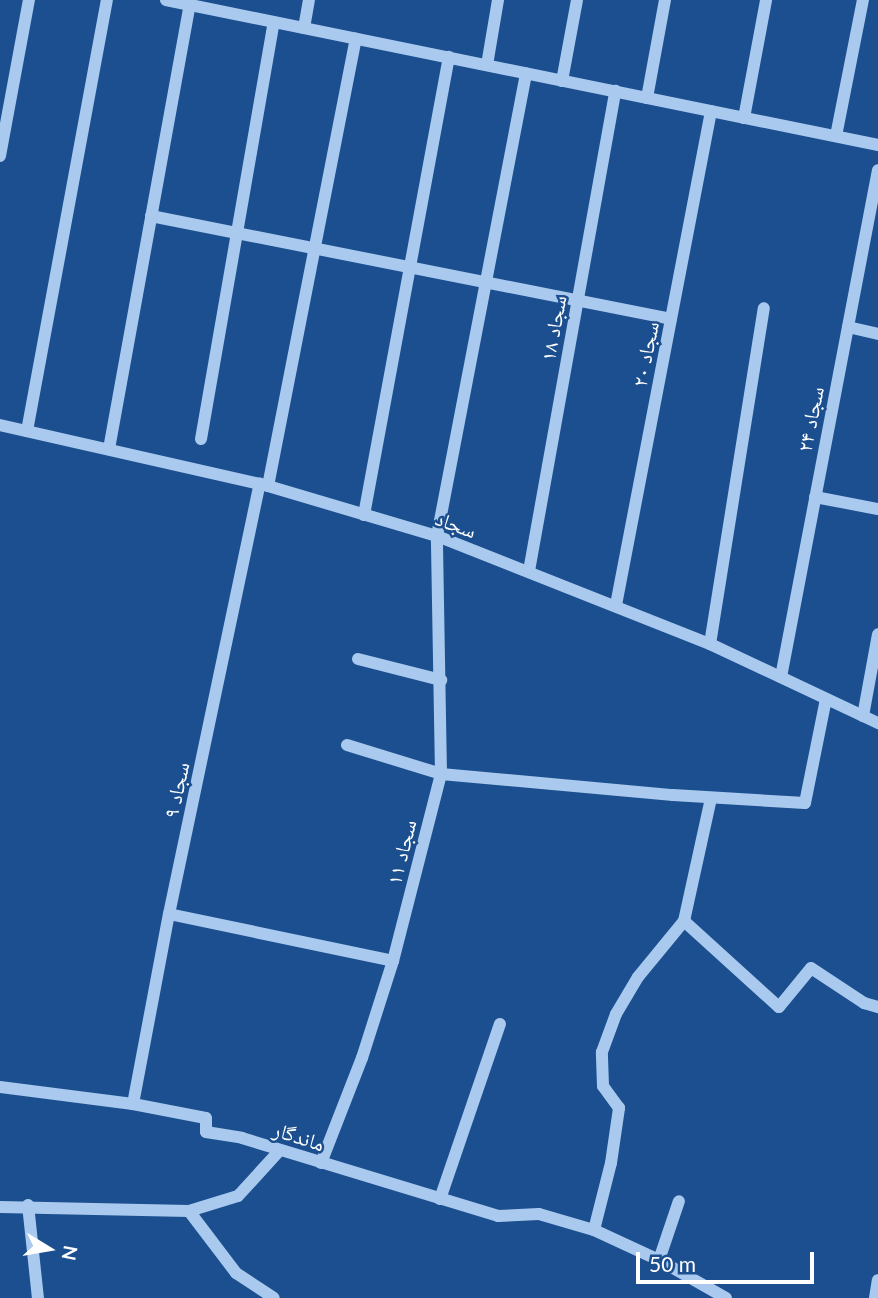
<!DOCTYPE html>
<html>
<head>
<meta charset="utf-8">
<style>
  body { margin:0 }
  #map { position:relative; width:878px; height:1298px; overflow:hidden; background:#1b4f8f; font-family:Lato,"Noto Naskh Arabic",sans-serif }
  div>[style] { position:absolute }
  .minor>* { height:12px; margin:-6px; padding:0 6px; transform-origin:6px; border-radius:6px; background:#a9c9ee }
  span { translate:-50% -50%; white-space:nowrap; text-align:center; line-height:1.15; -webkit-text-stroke:5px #1b4f8f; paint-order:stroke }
  .street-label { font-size:21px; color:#fff }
  .north { position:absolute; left:14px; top:1214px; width:70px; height:70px; -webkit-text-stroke:5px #1b4f8f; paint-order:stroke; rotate:101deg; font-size:19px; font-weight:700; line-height:28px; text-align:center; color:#fff }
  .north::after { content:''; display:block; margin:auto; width:24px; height:32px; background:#fff; clip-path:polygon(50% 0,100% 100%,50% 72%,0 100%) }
  .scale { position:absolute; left:636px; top:1252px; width:178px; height:32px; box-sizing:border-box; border:4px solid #fff; border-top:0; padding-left:9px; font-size:21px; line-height:24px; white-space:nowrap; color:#fff; -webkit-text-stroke:5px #1b4f8f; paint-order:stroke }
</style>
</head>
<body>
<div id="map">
  <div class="minor">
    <div style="left:166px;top:0;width:727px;rotate:11.51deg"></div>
    <div style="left:304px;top:28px;width:28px;rotate:-80deg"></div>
    <div style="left:487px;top:65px;width:66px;rotate:-80.4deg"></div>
    <div style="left:562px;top:81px;width:82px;rotate:-79.5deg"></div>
    <div style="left:647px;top:98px;width:100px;rotate:-79.6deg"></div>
    <div style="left:744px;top:118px;width:120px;rotate:-79.4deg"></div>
    <div style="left:836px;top:136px;width:139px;rotate:-78.8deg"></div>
    <div style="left:0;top:156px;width:159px;rotate:-79.5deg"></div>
    <div style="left:151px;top:216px;width:530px;rotate:11.2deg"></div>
    <div style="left:848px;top:327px;width:31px;rotate:13deg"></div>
    <div style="left:0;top:425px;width:275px;rotate:12.8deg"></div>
    <div style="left:268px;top:486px;width:176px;rotate:16.5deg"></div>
    <div style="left:437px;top:536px;width:294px;rotate:21.6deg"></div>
    <div style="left:710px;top:644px;width:186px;rotate:25.2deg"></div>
    <div style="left:27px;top:431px;width:438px;rotate:-79.5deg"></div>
    <div style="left:201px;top:439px;width:423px;rotate:-80.1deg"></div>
    <div style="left:109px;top:449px;width:451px;rotate:-79.7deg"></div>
    <div style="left:268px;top:486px;width:456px;rotate:-78.9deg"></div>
    <div style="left:815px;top:497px;width:64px;rotate:10.8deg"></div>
    <div style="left:364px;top:515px;width:466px;rotate:-79.5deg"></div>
    <div style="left:529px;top:571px;width:488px;rotate:-79.8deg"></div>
    <div style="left:616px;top:605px;width:503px;rotate:-79.11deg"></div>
    <div style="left:710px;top:644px;width:340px;rotate:-80.9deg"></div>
    <div style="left:358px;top:659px;width:86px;rotate:14.2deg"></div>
    <div style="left:781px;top:677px;width:516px;rotate:-79.17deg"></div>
    <div style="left:863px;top:716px;width:83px;rotate:-79.6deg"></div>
    <div style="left:347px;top:745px;width:98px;rotate:17.1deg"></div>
    <div style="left:441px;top:774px;width:233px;rotate:5.2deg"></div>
    <div style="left:673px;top:795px;width:132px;rotate:3.5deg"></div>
    <div style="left:805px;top:803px;width:106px;rotate:-78.6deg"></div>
    <div style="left:169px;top:914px;width:229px;rotate:11.8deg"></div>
    <div style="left:684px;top:921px;width:128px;rotate:42.2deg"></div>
    <div style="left:779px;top:1007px;width:50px;rotate:-50.6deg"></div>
    <div style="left:811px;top:968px;width:64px;rotate:33.4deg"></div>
    <div style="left:864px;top:1003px;width:15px;rotate:16deg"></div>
    <div style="left:0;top:1087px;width:134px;rotate:7.3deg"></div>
    <div style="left:133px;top:1104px;width:74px;rotate:10.9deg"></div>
    <div style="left:206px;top:1118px;width:14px;rotate:90deg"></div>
    <div style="left:206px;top:1132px;width:36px;rotate:9deg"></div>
    <div style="left:242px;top:1138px;width:268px;rotate:16.9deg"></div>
    <div style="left:498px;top:1216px;width:41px;rotate:-2.8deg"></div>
    <div style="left:539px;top:1214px;width:57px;rotate:16.2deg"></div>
    <div style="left:594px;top:1230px;width:72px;rotate:24.8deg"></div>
    <div style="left:659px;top:1260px;width:77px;rotate:29.6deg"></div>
    <div style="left:133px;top:1104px;width:193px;rotate:-79.3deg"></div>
    <div style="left:169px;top:914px;width:440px;rotate:-78.1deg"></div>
    <div style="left:321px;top:1163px;width:113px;rotate:-68.7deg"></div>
    <div style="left:362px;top:1058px;width:102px;rotate:-72.3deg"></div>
    <div style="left:393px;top:961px;width:193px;rotate:-75.6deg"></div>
    <div style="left:441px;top:774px;width:238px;rotate:-91deg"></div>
    <div style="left:437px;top:536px;width:471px;rotate:-79.1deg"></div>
    <div style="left:440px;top:1199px;width:185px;rotate:-71.1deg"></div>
    <div style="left:28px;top:1205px;width:94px;rotate:83.9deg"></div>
    <div style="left:0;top:1207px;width:189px;rotate:1.2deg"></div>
    <div style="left:189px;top:1211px;width:51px;rotate:-17deg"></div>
    <div style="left:238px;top:1196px;width:62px;rotate:-47.6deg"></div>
    <div style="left:189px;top:1211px;width:78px;rotate:52.8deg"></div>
    <div style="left:236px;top:1273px;width:45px;rotate:33.3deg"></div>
    <div style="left:594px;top:1230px;width:69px;rotate:-75.8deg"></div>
    <div style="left:611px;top:1163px;width:56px;rotate:-81.7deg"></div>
    <div style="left:619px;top:1108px;width:27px;rotate:-126deg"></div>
    <div style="left:603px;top:1086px;width:34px;rotate:-92deg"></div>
    <div style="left:602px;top:1052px;width:40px;rotate:-69.8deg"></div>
    <div style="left:616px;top:1014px;width:43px;rotate:-59.3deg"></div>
    <div style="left:638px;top:977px;width:72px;rotate:-50.6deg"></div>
    <div style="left:684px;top:921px;width:126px;rotate:-77.6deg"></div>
    <div style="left:659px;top:1260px;width:62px;rotate:-71.3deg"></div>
    <div style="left:875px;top:1298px;width:18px;rotate:-81deg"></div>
  </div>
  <div class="street-label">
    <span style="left:553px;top:328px;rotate:-80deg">سجاد ۱۸</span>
    <span style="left:645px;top:354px;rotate:-79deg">سجاد ۲۰</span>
    <span style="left:810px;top:419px;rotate:-79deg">سجاد ۲۴</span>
    <span style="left:456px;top:524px;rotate:20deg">سجاد</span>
    <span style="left:176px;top:790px;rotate:-78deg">سجاد ۹</span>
    <span style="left:401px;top:852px;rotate:-76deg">سجاد ۱۱</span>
    <span style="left:299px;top:1136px;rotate:18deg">ماندگار</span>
  </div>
  <div class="north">N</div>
  <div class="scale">50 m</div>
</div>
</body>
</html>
